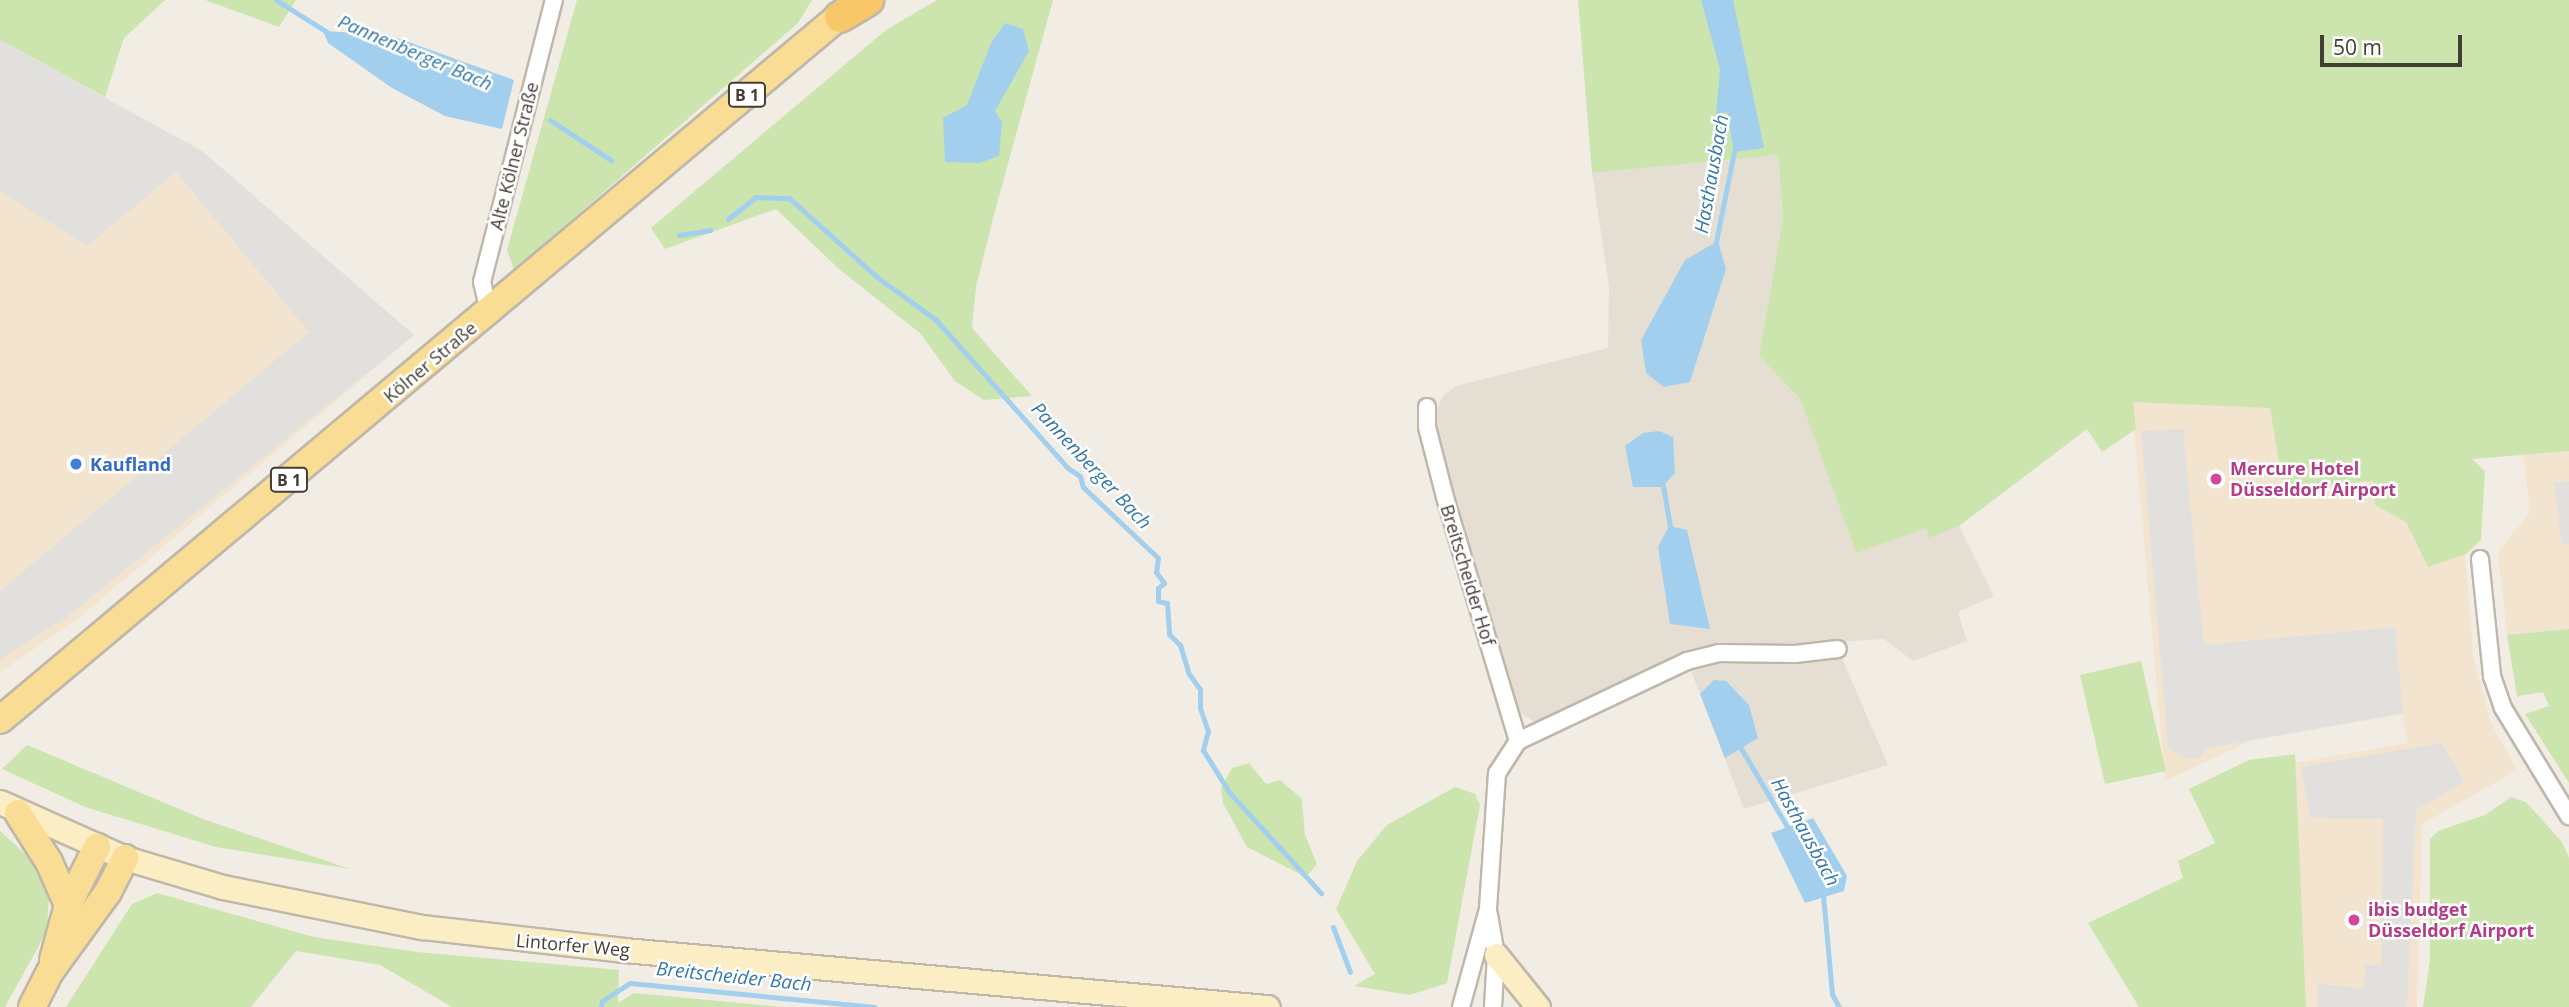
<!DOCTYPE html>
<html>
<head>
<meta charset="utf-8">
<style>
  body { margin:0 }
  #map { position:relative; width:2569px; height:1007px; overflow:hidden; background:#f1ede4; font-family:"Open Sans",sans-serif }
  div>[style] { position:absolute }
  .residential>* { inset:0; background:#e5dfd3 }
  .commercial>* { inset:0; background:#f3e4d0 }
  .green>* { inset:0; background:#cce4ae }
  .parking>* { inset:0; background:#e2e0dd }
  .water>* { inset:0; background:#a2cfed }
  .stream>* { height:5px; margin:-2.5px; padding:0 2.5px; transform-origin:2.5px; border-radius:2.5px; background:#a2cfed }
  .roads { filter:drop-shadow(2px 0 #bfb8aa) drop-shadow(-2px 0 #bfb8aa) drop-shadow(0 2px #bfb8aa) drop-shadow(0 -2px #bfb8aa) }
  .street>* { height:16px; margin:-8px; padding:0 8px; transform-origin:8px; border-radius:8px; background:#fff }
  .secondary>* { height:23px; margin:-11.5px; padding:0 11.5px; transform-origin:11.5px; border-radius:11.5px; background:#fceec4 }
  .primary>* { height:26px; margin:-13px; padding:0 13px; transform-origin:13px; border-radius:13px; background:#fadd95 }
  .highway>* { height:30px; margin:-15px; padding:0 15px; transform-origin:15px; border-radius:15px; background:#f8c769 }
  .dots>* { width:19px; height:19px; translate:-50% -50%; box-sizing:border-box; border:4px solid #fff; border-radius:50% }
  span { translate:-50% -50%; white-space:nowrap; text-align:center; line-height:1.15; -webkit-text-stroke:5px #fff; paint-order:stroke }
  .shield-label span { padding:2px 5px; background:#fff; border:2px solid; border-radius:5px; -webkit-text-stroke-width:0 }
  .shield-label { font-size:16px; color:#433d34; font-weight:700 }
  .street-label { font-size:18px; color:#433d34 }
  .shop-label { font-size:18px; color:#366cbe; font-weight:700 }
  .left { translate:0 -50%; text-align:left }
  .hotel-label { font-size:18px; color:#b23c85; font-weight:700 }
  .water-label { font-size:19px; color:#3378aa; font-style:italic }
  .scale { position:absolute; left:2320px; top:35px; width:142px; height:32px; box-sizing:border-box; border:4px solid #433d34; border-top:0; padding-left:9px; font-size:21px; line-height:24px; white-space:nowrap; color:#433d34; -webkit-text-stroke:5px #fff; paint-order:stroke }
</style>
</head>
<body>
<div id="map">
  <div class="residential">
    <div style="clip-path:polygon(1778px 155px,1783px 217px,1759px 356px,1800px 399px,1856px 553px,1926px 527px,1930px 537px,1959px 526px,1994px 596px,1958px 612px,1967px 641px,1913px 661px,1884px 639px,1835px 642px,1888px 765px,1744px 809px,1685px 655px,1537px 724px,1517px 710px,1440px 455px,1436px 411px,1443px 396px,1456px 386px,1608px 348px,1609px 286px,1592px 173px)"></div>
  </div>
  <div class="commercial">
    <div style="clip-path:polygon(0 40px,202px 151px,414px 335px,74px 622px,0 672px)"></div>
    <div style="clip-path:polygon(2448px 357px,2474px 660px,2491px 723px,2517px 770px,2422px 824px,2417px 1007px,2306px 1007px,2295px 763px,2407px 743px,2403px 714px,2252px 740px,2165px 781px,2130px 383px)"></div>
    <div style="clip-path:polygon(2569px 451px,2569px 629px,2507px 635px,2498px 552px,2530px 512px,2523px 455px)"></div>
  </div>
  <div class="green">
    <div style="clip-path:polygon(0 0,165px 0,124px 38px,105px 97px,0 40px)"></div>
    <div style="clip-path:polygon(205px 0,296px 0,279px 27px)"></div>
    <div style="clip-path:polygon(577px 0,812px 0,798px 23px,514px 270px,507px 250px)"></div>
    <div style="clip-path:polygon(937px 0,1053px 0,995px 211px,976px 287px,972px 328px,1032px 396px,984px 400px,955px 381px,920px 333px,839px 269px,776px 209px,665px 249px,651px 228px,886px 30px)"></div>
    <div style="clip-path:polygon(1578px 0,2569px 0,2569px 451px,2472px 459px,2485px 471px,2481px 540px,2466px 554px,2428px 567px,2406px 522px,2375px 505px,2373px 481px,2283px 487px,2270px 408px,2133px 402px,2136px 429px,2102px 452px,2087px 429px,1959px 526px,1929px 538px,1926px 528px,1856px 553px,1800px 399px,1759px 356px,1783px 217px,1778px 155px,1592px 173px)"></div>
    <div style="clip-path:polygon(2569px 629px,2569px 783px,2525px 714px,2549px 706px,2543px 692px,2517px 696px,2507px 635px)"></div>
    <div style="clip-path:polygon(2141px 661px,2166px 771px,2105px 784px,2080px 675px)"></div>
    <div style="clip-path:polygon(27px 745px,203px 819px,350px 869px,216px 847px,85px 807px,2px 769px)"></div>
    <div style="clip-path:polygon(2295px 754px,2306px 1007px,2139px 1007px,2088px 923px,2183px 878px,2178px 861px,2215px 843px,2189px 789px,2249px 760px)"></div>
    <div style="clip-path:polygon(1249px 763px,1266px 784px,1280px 780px,1302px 799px,1305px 835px,1317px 864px,1306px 877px,1247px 847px,1223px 803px,1221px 788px,1232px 768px)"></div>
    <div style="clip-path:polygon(1455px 787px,1475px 794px,1480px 805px,1447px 983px,1410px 995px,1354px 986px,1375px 974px,1336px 909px,1357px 861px,1387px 825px)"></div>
    <div style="clip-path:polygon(2511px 797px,2526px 802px,2562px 842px,2569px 858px,2569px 1007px,2423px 1007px,2430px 960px,2430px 839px,2438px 831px,2485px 815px)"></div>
    <div style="clip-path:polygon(0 831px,33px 861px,49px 893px,47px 931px,5px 1007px,0 1007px)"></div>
    <div style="clip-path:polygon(157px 893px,314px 937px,417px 952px,619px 970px,618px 1003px,634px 993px,782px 1007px,452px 1007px,380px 965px,296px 951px,251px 1007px,66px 1007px,132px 904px)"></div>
  </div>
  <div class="parking">
    <div style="clip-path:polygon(0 40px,202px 151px,414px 335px,67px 617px,0 659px,0 591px,309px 332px,176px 172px,87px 246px,0 191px)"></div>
    <div style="clip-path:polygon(2183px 429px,2204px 645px,2395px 627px,2403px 713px,2204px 749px,2201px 758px,2185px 758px,2168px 747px,2141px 431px)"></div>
    <div style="clip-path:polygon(2569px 481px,2569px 544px,2562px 544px,2554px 483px)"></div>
    <div style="clip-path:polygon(2442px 743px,2464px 782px,2416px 810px,2407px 1007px,2318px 1007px,2318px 984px,2364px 988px,2365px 965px,2381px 965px,2383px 819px,2310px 818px,2301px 767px)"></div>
  </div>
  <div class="water">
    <div style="clip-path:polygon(1701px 0,1733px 0,1764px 148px,1734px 152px,1727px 112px,1716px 115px,1720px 69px)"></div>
    <div style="clip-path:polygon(1005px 23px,1023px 29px,1029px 51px,995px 111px,1002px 122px,999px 156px,979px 163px,945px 162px,943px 118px,967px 105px,991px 43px)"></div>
    <div style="clip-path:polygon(323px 31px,389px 35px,514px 80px,502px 129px,445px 116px,392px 88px,328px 43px)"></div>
    <div style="clip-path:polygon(1718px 241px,1726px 269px,1690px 382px,1664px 387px,1646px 373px,1641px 340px,1685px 260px)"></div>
    <div style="clip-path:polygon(1659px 431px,1673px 437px,1675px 473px,1662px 487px,1633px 487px,1625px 446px,1643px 433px)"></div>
    <div style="clip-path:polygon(1669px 526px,1687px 530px,1710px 629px,1670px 624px,1658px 547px)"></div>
    <div style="clip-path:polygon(1714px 680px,1726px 681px,1749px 705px,1758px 738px,1725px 758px,1700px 694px)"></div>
    <div style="clip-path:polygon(1813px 818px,1847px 876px,1844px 891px,1805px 903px,1771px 833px)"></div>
  </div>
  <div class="stream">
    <div style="left:276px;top:0;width:60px;rotate:32.1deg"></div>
    <div style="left:550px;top:120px;width:73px;rotate:33.3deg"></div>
    <div style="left:728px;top:219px;width:36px;rotate:-38deg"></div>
    <div style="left:756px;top:197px;width:33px;rotate:2deg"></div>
    <div style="left:789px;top:198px;width:118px;rotate:41.9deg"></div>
    <div style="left:877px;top:277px;width:73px;rotate:36.1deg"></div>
    <div style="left:936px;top:320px;width:198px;rotate:48.3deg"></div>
    <div style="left:1068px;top:468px;width:14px;rotate:34deg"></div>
    <div style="left:1080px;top:476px;width:11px;rotate:75deg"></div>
    <div style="left:1083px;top:487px;width:103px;rotate:43.4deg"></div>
    <div style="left:1158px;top:558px;width:14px;rotate:98deg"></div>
    <div style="left:1156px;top:572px;width:14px;rotate:54deg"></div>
    <div style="left:1164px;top:583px;width:8px;rotate:140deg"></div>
    <div style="left:1158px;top:588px;width:13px;rotate:90deg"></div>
    <div style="left:1158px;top:601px;width:9px;rotate:13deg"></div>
    <div style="left:1167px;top:603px;width:31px;rotate:86deg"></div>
    <div style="left:1169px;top:634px;width:16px;rotate:45deg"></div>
    <div style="left:1180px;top:645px;width:30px;rotate:73deg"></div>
    <div style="left:1189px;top:674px;width:19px;rotate:54deg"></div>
    <div style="left:1200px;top:689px;width:19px;rotate:90deg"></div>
    <div style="left:1200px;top:708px;width:24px;rotate:71deg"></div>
    <div style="left:1208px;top:731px;width:20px;rotate:105deg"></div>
    <div style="left:1203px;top:750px;width:49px;rotate:58.2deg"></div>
    <div style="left:1229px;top:792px;width:137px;rotate:47.7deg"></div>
    <div style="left:679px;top:235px;width:32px;rotate:-9deg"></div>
    <div style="left:1715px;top:247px;width:102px;rotate:-78.7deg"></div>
    <div style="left:1662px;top:480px;width:53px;rotate:80.2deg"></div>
    <div style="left:1739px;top:745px;width:99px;rotate:59.5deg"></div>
    <div style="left:1823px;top:895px;width:99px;rotate:84.8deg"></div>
    <div style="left:1832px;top:994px;width:15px;rotate:62deg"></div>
    <div style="left:1333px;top:927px;width:48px;rotate:69.3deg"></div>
    <div style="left:601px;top:1007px;width:6px;rotate:-81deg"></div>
    <div style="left:602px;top:1001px;width:33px;rotate:-33deg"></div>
    <div style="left:630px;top:983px;width:246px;rotate:5.6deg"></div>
  </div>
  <div class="roads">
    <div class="street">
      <div style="left:489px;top:312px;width:31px;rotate:-103deg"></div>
      <div style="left:482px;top:282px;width:291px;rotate:-75.7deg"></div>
      <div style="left:1427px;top:407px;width:20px;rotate:90deg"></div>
      <div style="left:1427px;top:427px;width:76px;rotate:75.6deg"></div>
      <div style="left:1446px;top:501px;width:251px;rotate:73.3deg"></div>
      <div style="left:1518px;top:741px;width:38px;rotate:123deg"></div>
      <div style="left:1497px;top:773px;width:136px;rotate:93.8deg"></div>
      <div style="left:1488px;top:909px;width:102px;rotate:105.4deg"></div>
      <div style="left:2480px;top:559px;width:118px;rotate:84.1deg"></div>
      <div style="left:2492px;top:676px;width:34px;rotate:71deg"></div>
      <div style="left:2503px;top:708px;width:127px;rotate:58.6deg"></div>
      <div style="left:1518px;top:741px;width:187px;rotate:-25.3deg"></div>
      <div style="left:1687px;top:661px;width:33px;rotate:-14deg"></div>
      <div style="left:1719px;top:653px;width:76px;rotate:0.8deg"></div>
      <div style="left:1795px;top:654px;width:43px;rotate:-6.6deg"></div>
      <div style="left:1489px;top:915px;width:41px;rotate:80.1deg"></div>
      <div style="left:1496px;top:955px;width:52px;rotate:93.3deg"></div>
    </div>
    <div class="secondary">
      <div style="left:0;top:802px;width:137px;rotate:24.1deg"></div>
      <div style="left:125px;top:858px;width:102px;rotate:16.5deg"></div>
      <div style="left:223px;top:887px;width:203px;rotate:11.4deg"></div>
      <div style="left:422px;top:927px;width:203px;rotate:6.5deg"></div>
      <div style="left:624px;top:950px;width:646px;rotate:5.07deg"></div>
      <div style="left:1496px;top:955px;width:67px;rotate:51.1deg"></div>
    </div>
    <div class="primary">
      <div style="left:0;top:720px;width:1114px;rotate:-39.98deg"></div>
      <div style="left:18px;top:813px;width:58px;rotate:57.7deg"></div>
      <div style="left:49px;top:862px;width:47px;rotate:66.2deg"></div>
      <div style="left:53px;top:960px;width:57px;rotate:-74.7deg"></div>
      <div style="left:68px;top:905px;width:65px;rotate:-63.4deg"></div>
      <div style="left:32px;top:1007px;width:39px;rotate:-63deg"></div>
      <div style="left:50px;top:972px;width:99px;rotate:-54.1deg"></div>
      <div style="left:108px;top:892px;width:38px;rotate:-63deg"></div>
    </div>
    <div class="highway">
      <div style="left:840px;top:17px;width:33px;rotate:-31deg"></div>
    </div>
  </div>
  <div class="dots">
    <div style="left:76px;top:464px;background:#3f7fe0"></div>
    <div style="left:2216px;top:479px;background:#d1479c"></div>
    <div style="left:2354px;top:920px;background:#d1479c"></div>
  </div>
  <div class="shield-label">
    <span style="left:747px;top:95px">B 1</span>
    <span style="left:289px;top:480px">B 1</span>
  </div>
  <div class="street-label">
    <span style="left:514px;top:156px;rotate:-76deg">Alte Kölner Straße</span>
    <span style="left:430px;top:362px;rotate:-40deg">Kölner Straße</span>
    <span style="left:1468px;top:575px;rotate:73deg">Breitscheider Hof</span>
    <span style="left:573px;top:945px;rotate:5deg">Lintorfer Weg</span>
  </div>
  <div class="shop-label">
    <span class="left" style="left:90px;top:464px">Kaufland</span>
  </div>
  <div class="hotel-label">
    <span class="left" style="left:2230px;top:479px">Mercure Hotel<br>Düsseldorf Airport</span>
    <span class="left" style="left:2368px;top:920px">ibis budget<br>Düsseldorf Airport</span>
  </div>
  <div class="water-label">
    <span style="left:415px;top:53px;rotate:23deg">Pannenberger Bach</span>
    <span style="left:1712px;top:174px;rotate:-80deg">Hasthausbach</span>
    <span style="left:1091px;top:466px;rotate:47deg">Pannenberger Bach</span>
    <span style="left:1805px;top:832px;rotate:61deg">Hasthausbach</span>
    <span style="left:734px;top:977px;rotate:6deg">Breitscheider Bach</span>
  </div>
  <div class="scale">50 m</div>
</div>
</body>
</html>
